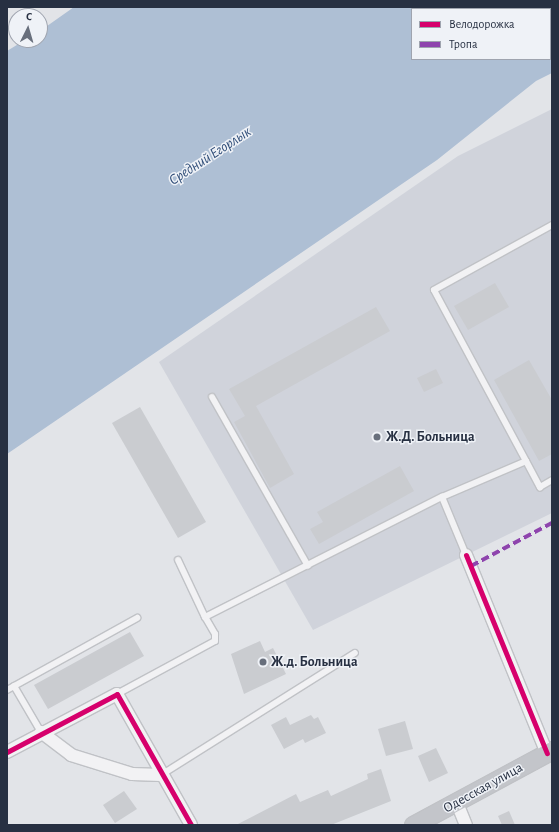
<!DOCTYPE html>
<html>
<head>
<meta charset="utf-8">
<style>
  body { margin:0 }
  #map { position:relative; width:559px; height:832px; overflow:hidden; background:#e2e4e8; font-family:"Alegreya Sans",sans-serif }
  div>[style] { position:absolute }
  .built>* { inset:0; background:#d0d3db }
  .water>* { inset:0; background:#aebfd4 }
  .building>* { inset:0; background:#caccd0 }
  .roads { filter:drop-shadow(1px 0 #c0c2c6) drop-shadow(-1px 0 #c0c2c6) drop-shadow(0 1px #c0c2c6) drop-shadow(0 -1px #c0c2c6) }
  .lane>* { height:6px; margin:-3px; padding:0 3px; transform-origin:3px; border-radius:3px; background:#f2f2f4 }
  .street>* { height:12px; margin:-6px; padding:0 6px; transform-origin:6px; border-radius:6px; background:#f2f2f4 }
  .secondary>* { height:17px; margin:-8.5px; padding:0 8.5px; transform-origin:8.5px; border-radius:8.5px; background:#c3c5ca }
  .quiet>* { height:4px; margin-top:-2px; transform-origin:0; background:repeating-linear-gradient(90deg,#8e44ad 0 8px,transparent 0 12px) }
  .cycleway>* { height:5px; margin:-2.5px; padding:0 2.5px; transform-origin:2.5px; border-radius:2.5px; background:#d6006c }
  .dots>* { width:11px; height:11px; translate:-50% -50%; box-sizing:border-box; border:2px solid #eff2f7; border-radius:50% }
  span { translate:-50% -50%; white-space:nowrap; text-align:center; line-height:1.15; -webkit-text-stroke:3px #eff2f7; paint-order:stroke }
  .poi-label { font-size:14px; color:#273042; font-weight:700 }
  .left { translate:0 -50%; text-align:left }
  .street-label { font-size:14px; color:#273042 }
  .water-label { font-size:15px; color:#2f4d78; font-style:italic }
  .frame { position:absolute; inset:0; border:8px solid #273042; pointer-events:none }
  .legend { position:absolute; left:411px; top:8px; width:140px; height:52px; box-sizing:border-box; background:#eff2f7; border:1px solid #9fa4af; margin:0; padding:5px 7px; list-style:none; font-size:12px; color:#273042 }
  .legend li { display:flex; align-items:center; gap:8px; height:20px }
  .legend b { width:20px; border:1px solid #9fa4af }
  .north { position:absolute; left:8px; top:8px; width:40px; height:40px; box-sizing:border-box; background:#eff2f7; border:1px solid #9fa4af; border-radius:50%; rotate:5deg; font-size:11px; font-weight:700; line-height:16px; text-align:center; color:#273042 }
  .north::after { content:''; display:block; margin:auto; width:14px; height:18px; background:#686f7c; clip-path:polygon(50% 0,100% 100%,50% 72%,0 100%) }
</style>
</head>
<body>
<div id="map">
  <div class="built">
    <div style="clip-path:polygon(552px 109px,552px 513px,313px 630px,159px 362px,458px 156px)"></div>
  </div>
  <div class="water">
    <div style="clip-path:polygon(evenodd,74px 7px,552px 7px,552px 73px,536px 81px,437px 160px,7px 454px,7px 51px,25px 40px,40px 40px,40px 31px,74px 7px,412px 9px,550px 9px,550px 59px,412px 59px,412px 9px)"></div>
  </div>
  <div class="building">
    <div style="clip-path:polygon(495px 283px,509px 307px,468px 330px,454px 306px)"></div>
    <div style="clip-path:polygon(376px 307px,390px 331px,256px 406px,294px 474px,270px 488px,234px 422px,245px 416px,229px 389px)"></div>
    <div style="clip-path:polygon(529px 360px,552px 400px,552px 454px,539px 461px,494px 380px)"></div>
    <div style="clip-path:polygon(436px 369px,443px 383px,424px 392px,417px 378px)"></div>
    <div style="clip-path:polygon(140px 407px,206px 522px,178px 538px,112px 423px)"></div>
    <div style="clip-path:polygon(400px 466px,414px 491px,319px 544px,310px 529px,323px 522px,317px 512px)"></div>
    <div style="clip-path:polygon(130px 632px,144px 656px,48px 709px,34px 685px)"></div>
    <div style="clip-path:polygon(260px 641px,265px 652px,273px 648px,286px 674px,244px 694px,231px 654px)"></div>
    <div style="clip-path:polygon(311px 715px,314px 719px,318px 717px,326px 733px,305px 743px,303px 739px,284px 749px,271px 725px,286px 717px,290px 725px)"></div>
    <div style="clip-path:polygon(405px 721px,413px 749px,386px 756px,378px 729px)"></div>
    <div style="clip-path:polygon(436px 748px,448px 773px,429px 782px,418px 756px)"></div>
    <div style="clip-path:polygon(381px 769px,391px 801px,331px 825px,236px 825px,296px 794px,300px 802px,328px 790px,331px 796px,368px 779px,367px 774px)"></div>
    <div style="clip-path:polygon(124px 791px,137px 809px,115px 823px,103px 805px)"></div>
    <div style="clip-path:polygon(509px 811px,515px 825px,502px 825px,498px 816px)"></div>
  </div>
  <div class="roads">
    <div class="lane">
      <div style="left:212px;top:397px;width:194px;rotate:60.4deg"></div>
      <div style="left:526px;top:461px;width:194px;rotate:-118.3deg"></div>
      <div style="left:434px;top:290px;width:135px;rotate:-28.8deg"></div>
      <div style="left:442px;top:497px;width:63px;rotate:67.5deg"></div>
      <div style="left:178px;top:560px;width:63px;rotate:64.7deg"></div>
      <div style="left:14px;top:686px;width:53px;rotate:59.6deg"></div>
      <div style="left:7px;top:690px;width:149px;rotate:-29deg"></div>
      <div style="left:117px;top:694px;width:111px;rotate:-28.4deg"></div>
      <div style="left:215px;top:641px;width:7px;rotate:-90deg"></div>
      <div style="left:215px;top:634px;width:20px;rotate:-120deg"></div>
      <div style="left:205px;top:617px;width:266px;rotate:-26.9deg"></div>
      <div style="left:442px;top:497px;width:91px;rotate:-23.2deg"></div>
      <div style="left:526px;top:461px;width:30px;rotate:62deg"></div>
      <div style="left:540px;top:487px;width:14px;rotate:-30deg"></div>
      <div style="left:161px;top:775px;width:229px;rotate:-32.2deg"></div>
    </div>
    <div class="street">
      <div style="left:466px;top:555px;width:214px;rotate:67.8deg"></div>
      <div style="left:41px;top:732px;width:38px;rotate:37deg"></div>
      <div style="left:71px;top:755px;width:64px;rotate:17.3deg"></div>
      <div style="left:132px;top:774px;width:29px;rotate:2deg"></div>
      <div style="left:7px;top:752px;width:124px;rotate:-27.8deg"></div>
      <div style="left:117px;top:694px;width:150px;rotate:60.5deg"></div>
      <div style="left:457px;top:803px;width:24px;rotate:68deg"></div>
    </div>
    <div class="secondary">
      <div style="left:413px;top:825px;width:158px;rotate:-28.3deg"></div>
    </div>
  </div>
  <div class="quiet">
    <div style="left:471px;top:566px;width:92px;rotate:-28deg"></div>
  </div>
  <div class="cycleway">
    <div style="left:466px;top:555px;width:214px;rotate:67.8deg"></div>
    <div style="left:7px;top:752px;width:124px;rotate:-27.8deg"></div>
    <div style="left:117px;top:694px;width:150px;rotate:60.5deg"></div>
  </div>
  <div class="dots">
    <div style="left:377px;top:437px;background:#686f7c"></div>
    <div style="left:263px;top:662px;background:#686f7c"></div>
  </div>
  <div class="poi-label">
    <span class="left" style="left:386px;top:437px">Ж.Д. Больница</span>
    <span class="left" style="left:271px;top:662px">Ж.д. Больница</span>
  </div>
  <div class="street-label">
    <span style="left:483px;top:788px;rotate:-29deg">Одесская улица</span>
  </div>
  <div class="water-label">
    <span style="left:210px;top:156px;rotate:-33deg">Средний Егорлык</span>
  </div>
  <div class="frame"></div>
  <ul class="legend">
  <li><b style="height:5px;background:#d6006c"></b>Велодорожка</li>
  <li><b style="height:5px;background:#8e44ad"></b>Тропа</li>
  </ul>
  <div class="north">С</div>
</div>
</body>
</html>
